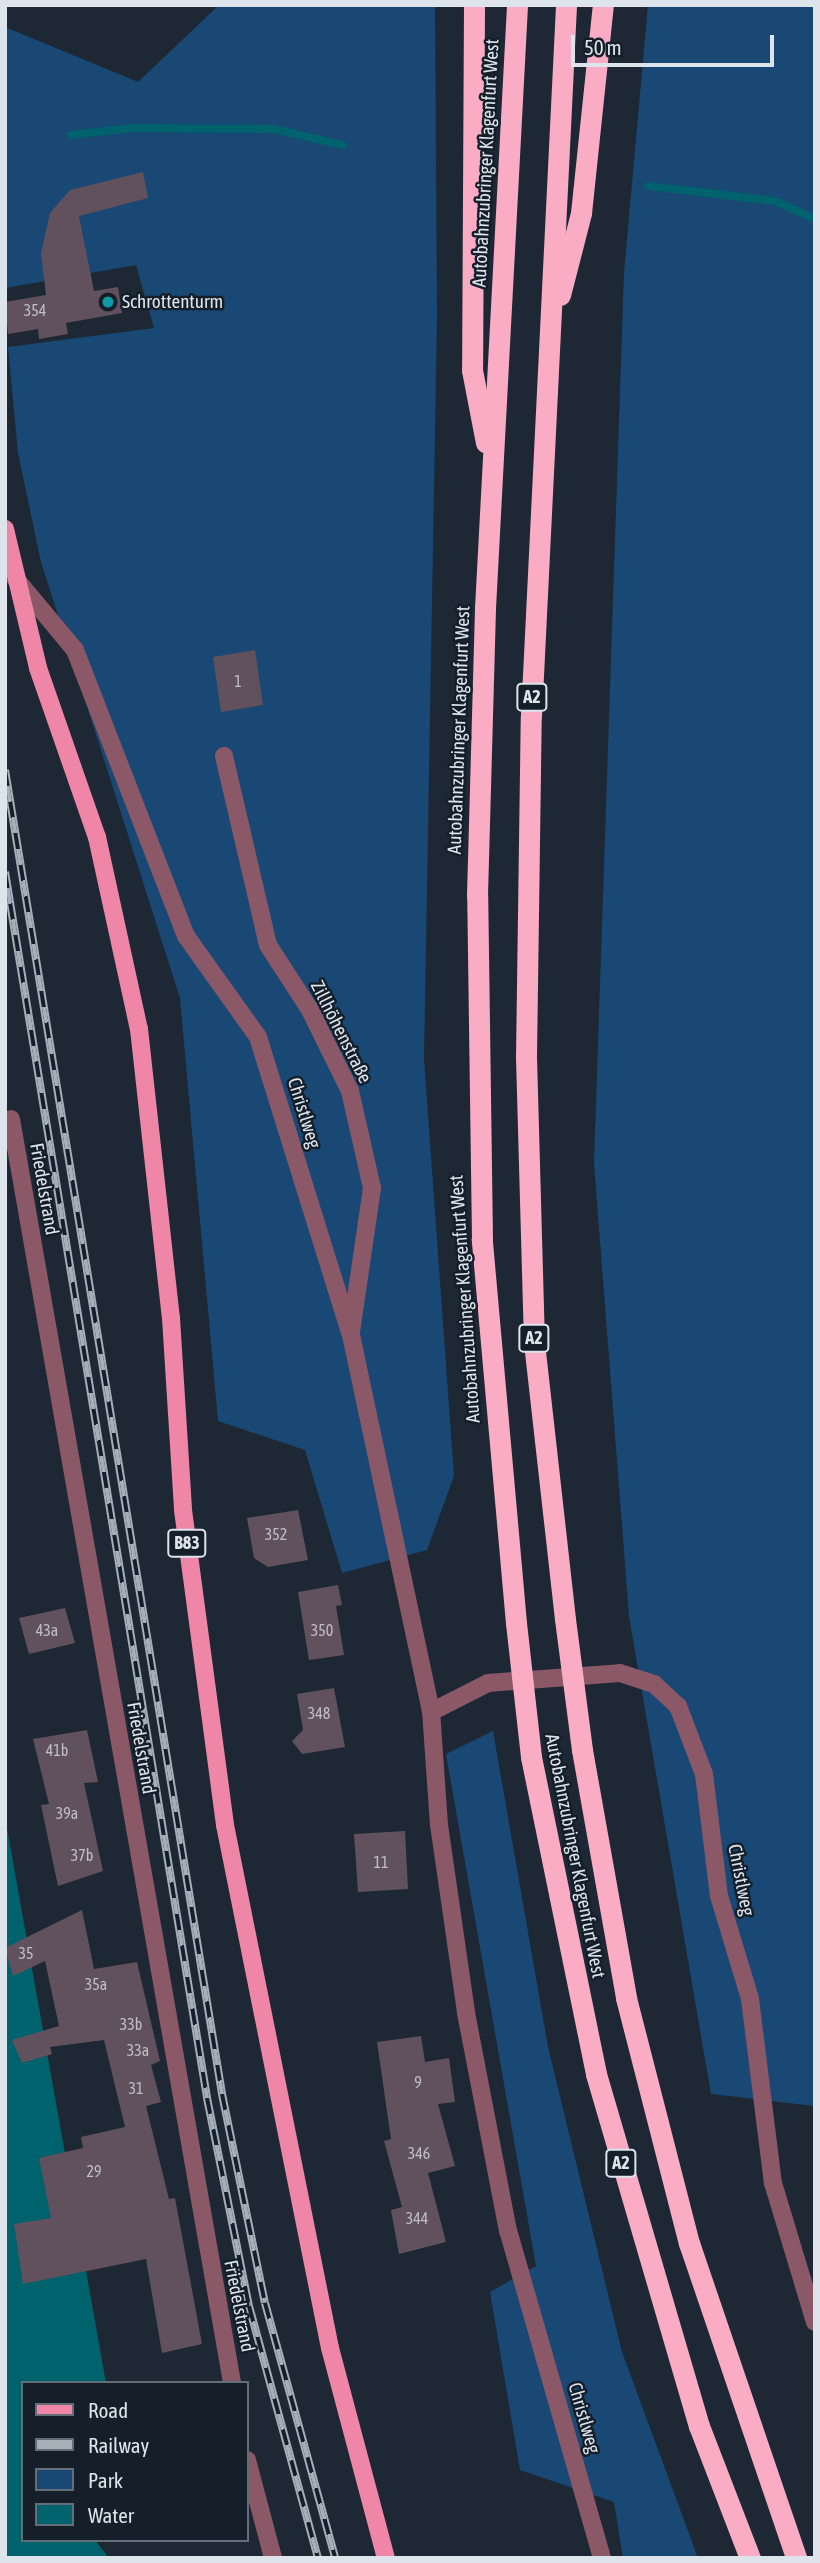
<!DOCTYPE html>
<html>
<head>
<meta charset="utf-8">
<style>
  body { margin:0 }
  #map { position:relative; width:820px; height:2563px; overflow:hidden; background:#1d2834; font-family:"Asap Condensed",sans-serif }
  div>[style] { position:absolute }
  .green>* { inset:0; background:#194875 }
  .water>* { inset:0; background:#00626c }
  .stream>* { height:8px; margin:-4px; padding:0 4px; transform-origin:4px; border-radius:4px; background:#00626c }
  .building>* { inset:0; background:#61515c }
  .minor>* { height:18px; margin:-9px; padding:0 9px; transform-origin:9px; border-radius:9px; background:#8b5867 }
  .primary>* { height:18px; margin:-9px; padding:0 9px; transform-origin:9px; border-radius:9px; background:#ef85a7 }
  .motorway>* { height:21px; margin:-10.5px; padding:0 10.5px; transform-origin:10.5px; border-radius:10.5px; background:#f9acc3 }
  .rail>* { height:8px; margin-top:-4px; transform-origin:0; background:repeating-linear-gradient(90deg,#141f2a 0 16px,#a6aeb7 0 32px); box-sizing:border-box; border-block:2px solid #a6aeb7 }
  .motorway-bridge>* { height:21px; margin:-10.5px; padding:0 10.5px; transform-origin:10.5px; border-radius:10.5px; background:#f9acc3 }
  .dots>* { width:19px; height:19px; translate:-50% -50%; box-sizing:border-box; border:4px solid #141f2a; border-radius:50% }
  span { translate:-50% -50%; white-space:nowrap; text-align:center; line-height:1.15; -webkit-text-stroke:5px #141f2a; paint-order:stroke }
  .number-label { font-size:16px; color:#bebfc8 }
  .number-label span { -webkit-text-stroke-width:0 }
  .shield-label span { padding:2px 5px; background:#141f2a; border:2px solid; border-radius:5px; -webkit-text-stroke-width:0 }
  .shield-label { font-size:18px; color:#dde4ec; font-weight:700 }
  .street-label { font-size:19px; color:#dde4ec }
  .poi-label { font-size:19px; color:#dde4ec }
  .left { translate:0 -50%; text-align:left }
  .frame { position:absolute; inset:0; border:7px solid #dde4ec; pointer-events:none }
  .legend { position:absolute; left:21px; top:2381px; width:228px; height:161px; box-sizing:border-box; background:#141f2a; border:2px solid #646e78; margin:0; padding:9px 12px; list-style:none; font-size:21px; color:#dde4ec }
  .legend li { display:flex; align-items:center; gap:14px; height:35px }
  .legend b { width:35px; border:2px solid #646e78 }
  .scale { position:absolute; left:571px; top:35px; width:203px; height:32px; box-sizing:border-box; border:4px solid #dde4ec; border-top:0; padding-left:9px; font-size:21px; line-height:24px; white-space:nowrap; color:#dde4ec; -webkit-text-stroke:5px #141f2a; paint-order:stroke }
</style>
</head>
<body>
<div id="map">
  <div class="green">
    <div style="clip-path:polygon(219px 5px,435px 5px,437px 317px,424px 1059px,454px 1476px,427px 1550px,342px 1573px,305px 1450px,218px 1421px,180px 998px,41px 562px,18px 453px,8px 347px,154px 328px,136px 265px,5px 288px,5px 27px,138px 82px)"></div>
    <div style="clip-path:polygon(648px 5px,815px 5px,815px 2106px,711px 2094px,629px 1616px,594px 1163px,624px 273px)"></div>
    <div style="clip-path:polygon(493px 1731px,548px 2047px,622px 2352px,698px 2558px,623px 2558px,614px 2502px,520px 2470px,490px 2292px,536px 2266px,446px 1754px)"></div>
  </div>
  <div class="water">
    <div style="clip-path:polygon(5px 1817px,106px 2383px,23px 2383px,23px 2540px,95px 2540px,109px 2558px,5px 2558px)"></div>
  </div>
  <div class="stream">
    <div style="left:71px;top:135px;width:62px;rotate:-6.4deg"></div>
    <div style="left:133px;top:128px;width:141px;rotate:0.4deg"></div>
    <div style="left:274px;top:129px;width:71px;rotate:13.1deg"></div>
    <div style="left:648px;top:186px;width:128px;rotate:6.7deg"></div>
    <div style="left:775px;top:201px;width:44px;rotate:24.2deg"></div>
  </div>
  <div class="building">
    <div style="clip-path:polygon(143px 172px,148px 198px,79px 216px,94px 291px,118px 287px,122px 313px,66px 323px,68px 334px,39px 339px,38px 329px,8px 334px,5px 302px,46px 295px,41px 253px,50px 213px,70px 190px)"></div>
    <div style="clip-path:polygon(255px 650px,263px 705px,221px 712px,213px 657px)"></div>
    <div style="clip-path:polygon(298px 1510px,308px 1560px,268px 1567px,254px 1558px,247px 1518px)"></div>
    <div style="clip-path:polygon(338px 1585px,342px 1605px,336px 1606px,344px 1655px,309px 1660px,298px 1592px)"></div>
    <div style="clip-path:polygon(65px 1608px,75px 1643px,29px 1654px,19px 1618px)"></div>
    <div style="clip-path:polygon(334px 1688px,345px 1747px,302px 1754px,292px 1741px,303px 1730px,297px 1694px)"></div>
    <div style="clip-path:polygon(87px 1730px,98px 1782px,84px 1783px,103px 1871px,58px 1886px,41px 1805px,49px 1804px,33px 1739px)"></div>
    <div style="clip-path:polygon(405px 1831px,408px 1889px,358px 1892px,354px 1834px)"></div>
    <div style="clip-path:polygon(82px 1910px,94px 1969px,137px 1962px,160px 2061px,151px 2065px,161px 2102px,146px 2106px,169px 2199px,175px 2198px,202px 2344px,162px 2353px,146px 2259px,23px 2284px,14px 2224px,51px 2218px,39px 2158px,83px 2148px,81px 2137px,125px 2127px,104px 2040px,50px 2047px,52px 2054px,22px 2063px,12px 2040px,59px 2026px,45px 1961px,13px 1976px,5px 1948px)"></div>
    <div style="clip-path:polygon(421px 2036px,425px 2062px,449px 2058px,455px 2102px,438px 2104px,455px 2166px,428px 2173px,446px 2242px,399px 2254px,391px 2210px,402px 2207px,384px 2141px,391px 2139px,377px 2042px)"></div>
  </div>
  <div class="minor">
    <div style="left:15px;top:578px;width:94px;rotate:50.2deg"></div>
    <div style="left:75px;top:650px;width:307px;rotate:68.8deg"></div>
    <div style="left:186px;top:936px;width:124px;rotate:54.5deg"></div>
    <div style="left:258px;top:1037px;width:312px;rotate:72.7deg"></div>
    <div style="left:351px;top:1335px;width:385px;rotate:78deg"></div>
    <div style="left:224px;top:756px;width:194px;rotate:76.9deg"></div>
    <div style="left:268px;top:945px;width:77px;rotate:57.1deg"></div>
    <div style="left:310px;top:1010px;width:90px;rotate:63.7deg"></div>
    <div style="left:350px;top:1091px;width:99px;rotate:77.2deg"></div>
    <div style="left:372px;top:1188px;width:146px;rotate:98.3deg"></div>
    <div style="left:11px;top:1119px;width:1283px;rotate:80.08deg"></div>
    <div style="left:247px;top:2460px;width:101px;rotate:75.1deg"></div>
    <div style="left:602px;top:2558px;width:340px;rotate:-106deg"></div>
    <div style="left:508px;top:2231px;width:223px;rotate:-100.9deg"></div>
    <div style="left:466px;top:2012px;width:189px;rotate:-98.2deg"></div>
    <div style="left:439px;top:1825px;width:113px;rotate:-94deg"></div>
    <div style="left:431px;top:1712px;width:64px;rotate:-27deg"></div>
    <div style="left:488px;top:1683px;width:132px;rotate:-4.3deg"></div>
    <div style="left:620px;top:1673px;width:36px;rotate:18deg"></div>
    <div style="left:654px;top:1684px;width:33px;rotate:43deg"></div>
    <div style="left:678px;top:1706px;width:73px;rotate:69.1deg"></div>
    <div style="left:704px;top:1774px;width:123px;rotate:83deg"></div>
    <div style="left:719px;top:1896px;width:108px;rotate:73.2deg"></div>
    <div style="left:750px;top:1999px;width:185px;rotate:82.9deg"></div>
    <div style="left:773px;top:2183px;width:145px;rotate:73.2deg"></div>
  </div>
  <div class="primary">
    <div style="left:5px;top:529px;width:143px;rotate:76.6deg"></div>
    <div style="left:38px;top:668px;width:179px;rotate:70.8deg"></div>
    <div style="left:97px;top:837px;width:197px;rotate:77.7deg"></div>
    <div style="left:139px;top:1029px;width:291px;rotate:83.7deg"></div>
    <div style="left:171px;top:1318px;width:192px;rotate:86.4deg"></div>
    <div style="left:183px;top:1510px;width:318px;rotate:82.4deg"></div>
    <div style="left:225px;top:1825px;width:533px;rotate:78.65deg"></div>
    <div style="left:330px;top:2348px;width:217px;rotate:75.1deg"></div>
  </div>
  <div class="motorway">
    <div style="left:474px;top:5px;width:365px;rotate:90.3deg"></div>
    <div style="left:472px;top:370px;width:74px;rotate:79.1deg"></div>
    <div style="left:560px;top:295px;width:85px;rotate:-75.6deg"></div>
    <div style="left:581px;top:213px;width:209px;rotate:-84deg"></div>
    <div style="left:565px;top:1619px;width:278px;rotate:-96.4deg"></div>
    <div style="left:534px;top:1343px;width:286px;rotate:-91.6deg"></div>
    <div style="left:526px;top:1057px;width:341px;rotate:-89.2deg"></div>
    <div style="left:531px;top:716px;width:712px;rotate:-87.18deg"></div>
    <div style="left:516px;top:1623px;width:386px;rotate:-95.1deg"></div>
    <div style="left:482px;top:1239px;width:344px;rotate:-90.8deg"></div>
    <div style="left:477px;top:895px;width:287px;rotate:-88.4deg"></div>
    <div style="left:485px;top:608px;width:604px;rotate:-86.96deg"></div>
    <div style="left:582px;top:1750px;width:252px;rotate:79.9deg"></div>
    <div style="left:626px;top:1998px;width:253px;rotate:75.6deg"></div>
    <div style="left:689px;top:2243px;width:333px;rotate:71.2deg"></div>
    <div style="left:531px;top:1757px;width:324px;rotate:78.4deg"></div>
    <div style="left:596px;top:2074px;width:367px;rotate:73.7deg"></div>
    <div style="left:699px;top:2426px;width:142px;rotate:68.9deg"></div>
  </div>
  <div class="rail">
    <div style="left:5px;top:770px;width:1342px;rotate:80.69deg"></div>
    <div style="left:222px;top:2094px;width:213px;rotate:78.4deg"></div>
    <div style="left:265px;top:2303px;width:264px;rotate:74.6deg"></div>
    <div style="left:5px;top:872px;width:1243px;rotate:80.64deg"></div>
    <div style="left:207px;top:2098px;width:212px;rotate:78.6deg"></div>
    <div style="left:249px;top:2306px;width:261px;rotate:74.7deg"></div>
  </div>
  <div class="motorway-bridge">
    <div style="left:565px;top:1619px;width:132px;rotate:82.6deg"></div>
    <div style="left:516px;top:1623px;width:135px;rotate:83.6deg"></div>
  </div>
  <div class="dots">
    <div style="left:108px;top:302px;background:#0f9aa8"></div>
  </div>
  <div class="number-label">
    <span style="left:35px;top:310px">354</span>
    <span style="left:238px;top:681px">1</span>
    <span style="left:276px;top:1534px">352</span>
    <span style="left:47px;top:1630px">43a</span>
    <span style="left:322px;top:1630px">350</span>
    <span style="left:319px;top:1713px">348</span>
    <span style="left:57px;top:1750px">41b</span>
    <span style="left:67px;top:1813px">39a</span>
    <span style="left:82px;top:1855px">37b</span>
    <span style="left:381px;top:1862px">11</span>
    <span style="left:26px;top:1953px">35</span>
    <span style="left:96px;top:1984px">35a</span>
    <span style="left:131px;top:2024px">33b</span>
    <span style="left:138px;top:2050px">33a</span>
    <span style="left:418px;top:2082px">9</span>
    <span style="left:136px;top:2088px">31</span>
    <span style="left:419px;top:2153px">346</span>
    <span style="left:94px;top:2171px">29</span>
    <span style="left:417px;top:2218px">344</span>
  </div>
  <div class="shield-label">
    <span style="left:532px;top:697px">A2</span>
    <span style="left:534px;top:1338px">A2</span>
    <span style="left:187px;top:1543px">B83</span>
    <span style="left:621px;top:2163px">A2</span>
  </div>
  <div class="street-label">
    <span style="left:486px;top:163px;rotate:-87deg">Autobahnzubringer Klagenfurt West</span>
    <span style="left:459px;top:730px;rotate:-88deg">Autobahnzubringer Klagenfurt West</span>
    <span style="left:341px;top:1032px;rotate:63deg">Zillhöhenstraße</span>
    <span style="left:304px;top:1113px;rotate:73deg">Christlweg</span>
    <span style="left:44px;top:1189px;rotate:80deg">Friedelstrand</span>
    <span style="left:465px;top:1299px;rotate:-94deg">Autobahnzubringer Klagenfurt West</span>
    <span style="left:141px;top:1748px;rotate:80deg">Friedelstrand</span>
    <span style="left:575px;top:1856px;rotate:79deg">Autobahnzubringer Klagenfurt West</span>
    <span style="left:741px;top:1880px;rotate:79deg">Christlweg</span>
    <span style="left:239px;top:2306px;rotate:79deg">Friedelstrand</span>
    <span style="left:584px;top:2418px;rotate:74deg">Christlweg</span>
  </div>
  <div class="poi-label">
    <span class="left" style="left:122px;top:302px">Schrottenturm</span>
  </div>
  <div class="frame"></div>
  <ul class="legend">
  <li><b style="height:9px;background:#ef85a7"></b>Road</li>
  <li><b style="height:9px;background:#a6aeb7"></b>Railway</li>
  <li><b style="height:19px;background:#194875"></b>Park</li>
  <li><b style="height:19px;background:#00626c"></b>Water</li>
  </ul>
  <div class="scale">50 m</div>
</div>
</body>
</html>
